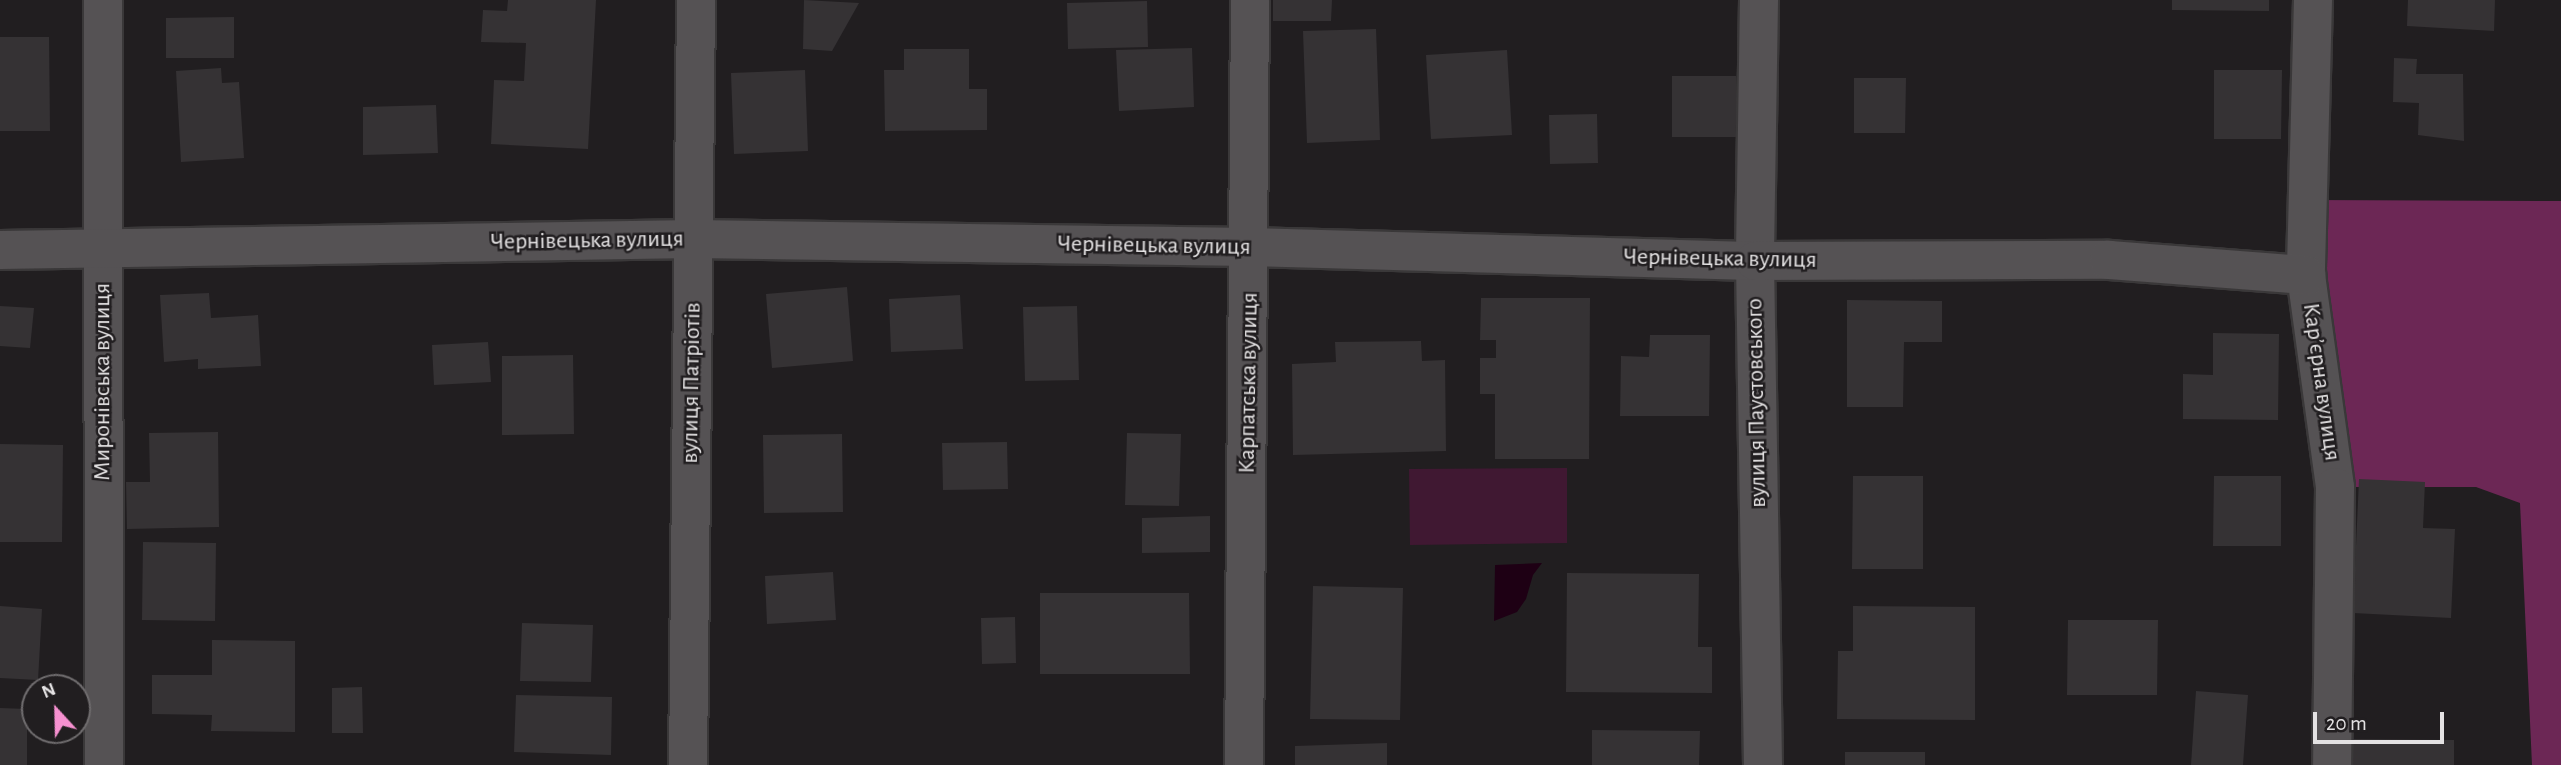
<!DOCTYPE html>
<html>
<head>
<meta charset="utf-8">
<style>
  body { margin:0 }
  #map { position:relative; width:2561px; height:765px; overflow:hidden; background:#211e20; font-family:"Alegreya Sans",sans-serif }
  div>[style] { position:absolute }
  .green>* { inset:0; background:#401832 }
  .forest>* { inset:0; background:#6c2755 }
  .water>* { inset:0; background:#1e0014 }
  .building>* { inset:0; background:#353234 }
  .roads { filter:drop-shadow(2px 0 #3a3839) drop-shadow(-2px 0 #3a3839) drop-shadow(0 2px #3a3839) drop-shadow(0 -2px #3a3839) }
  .minor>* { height:38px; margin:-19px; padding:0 19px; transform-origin:19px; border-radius:19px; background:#555254 }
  span { translate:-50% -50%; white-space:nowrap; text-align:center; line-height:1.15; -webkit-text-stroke:5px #211e20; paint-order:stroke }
  .street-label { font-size:24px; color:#e4e2e3 }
  .north { position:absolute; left:21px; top:674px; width:70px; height:70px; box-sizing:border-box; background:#211e20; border:2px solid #6f6c6e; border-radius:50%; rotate:338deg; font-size:19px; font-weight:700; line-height:28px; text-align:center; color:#e4e2e3 }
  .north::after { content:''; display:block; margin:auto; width:24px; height:32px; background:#f690d0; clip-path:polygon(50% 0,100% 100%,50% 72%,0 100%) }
  .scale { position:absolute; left:2313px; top:712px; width:131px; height:32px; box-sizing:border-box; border:4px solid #e4e2e3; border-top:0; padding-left:9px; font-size:21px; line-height:24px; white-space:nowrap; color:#e4e2e3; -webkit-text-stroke:5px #211e20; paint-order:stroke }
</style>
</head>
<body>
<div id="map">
  <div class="green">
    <div style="clip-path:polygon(1567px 468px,1567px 543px,1410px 545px,1409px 469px)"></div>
  </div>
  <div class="forest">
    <div style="clip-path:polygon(2308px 200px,2561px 201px,2561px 765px,2532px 765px,2520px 503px,2476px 487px,2335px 487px)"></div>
  </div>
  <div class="water">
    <div style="clip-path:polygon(1542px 563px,1533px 575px,1526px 599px,1517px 612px,1494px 621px,1495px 565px)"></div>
  </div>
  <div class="building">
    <div style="clip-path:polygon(508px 0,596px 0,588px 149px,491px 144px,494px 80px,524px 81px,526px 43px,481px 42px,483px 10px,507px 11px)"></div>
    <div style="clip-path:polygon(804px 0,859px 3px,832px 51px,803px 49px)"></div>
    <div style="clip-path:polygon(1273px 0,1332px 0,1331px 21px,1273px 21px)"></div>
    <div style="clip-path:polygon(2172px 0,2269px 0,2269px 11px,2172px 10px)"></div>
    <div style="clip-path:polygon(2408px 0,2495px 0,2494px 31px,2407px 26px)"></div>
    <div style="clip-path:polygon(1147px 1px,1148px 47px,1068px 49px,1067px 3px)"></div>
    <div style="clip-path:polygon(234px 17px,234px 58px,166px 58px,166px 18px)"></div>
    <div style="clip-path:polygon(1376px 29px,1380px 140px,1307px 143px,1303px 31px)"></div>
    <div style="clip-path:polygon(0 37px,49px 37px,50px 131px,0 131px)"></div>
    <div style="clip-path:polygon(1192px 48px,1194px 107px,1119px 111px,1116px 50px)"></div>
    <div style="clip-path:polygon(904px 49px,969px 49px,969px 89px,987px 89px,987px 130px,885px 131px,884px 70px,904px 70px)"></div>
    <div style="clip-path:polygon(1507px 50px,1512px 135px,1431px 139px,1426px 55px)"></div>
    <div style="clip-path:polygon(2394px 58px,2417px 59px,2416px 74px,2463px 74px,2464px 141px,2418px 135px,2419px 103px,2393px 102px)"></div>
    <div style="clip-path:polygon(221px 68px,222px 83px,239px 82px,244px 158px,181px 162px,176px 71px)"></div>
    <div style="clip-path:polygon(805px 70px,808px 151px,734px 154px,731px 73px)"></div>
    <div style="clip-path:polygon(2214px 70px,2282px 70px,2281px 139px,2214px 139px)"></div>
    <div style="clip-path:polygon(1672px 76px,1736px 76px,1736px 137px,1672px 137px)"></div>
    <div style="clip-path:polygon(1854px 78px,1906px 78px,1905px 133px,1854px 133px)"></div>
    <div style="clip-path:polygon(436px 105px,438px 153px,363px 155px,363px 107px)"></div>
    <div style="clip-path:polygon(1597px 114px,1598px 163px,1550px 164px,1549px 115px)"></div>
    <div style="clip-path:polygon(847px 287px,853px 361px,772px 368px,766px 294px)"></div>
    <div style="clip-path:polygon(209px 293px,211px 318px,258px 315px,261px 366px,198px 369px,198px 359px,164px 362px,160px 295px)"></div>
    <div style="clip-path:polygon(960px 295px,963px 349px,891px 352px,889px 299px)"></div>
    <div style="clip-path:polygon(1481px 298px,1590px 298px,1589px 459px,1495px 459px,1495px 394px,1480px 394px,1480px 358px,1496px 358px,1496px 340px,1480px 340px)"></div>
    <div style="clip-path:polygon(1847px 300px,1942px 301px,1942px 342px,1904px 342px,1903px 407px,1847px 407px)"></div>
    <div style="clip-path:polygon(0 306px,34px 308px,30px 348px,0 346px)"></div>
    <div style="clip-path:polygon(1077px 306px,1079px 380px,1025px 381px,1023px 307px)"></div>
    <div style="clip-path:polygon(2213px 333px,2279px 334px,2278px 420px,2183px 419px,2183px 374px,2213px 375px)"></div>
    <div style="clip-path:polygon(1650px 335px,1710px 335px,1709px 416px,1620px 416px,1621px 356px,1649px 357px)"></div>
    <div style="clip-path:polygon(1421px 341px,1422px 361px,1445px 360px,1446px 451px,1293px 455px,1292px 364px,1336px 362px,1335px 342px)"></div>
    <div style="clip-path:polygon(488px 342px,491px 382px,434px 385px,432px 345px)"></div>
    <div style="clip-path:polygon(573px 355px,574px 434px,502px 435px,502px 356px)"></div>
    <div style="clip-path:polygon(218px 432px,219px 527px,127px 529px,126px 482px,150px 482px,149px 433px)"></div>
    <div style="clip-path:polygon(1127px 433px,1181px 434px,1179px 506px,1125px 505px)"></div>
    <div style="clip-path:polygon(842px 434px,843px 512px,764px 513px,763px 435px)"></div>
    <div style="clip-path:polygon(1007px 442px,1008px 489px,943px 490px,942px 443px)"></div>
    <div style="clip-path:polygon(0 444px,63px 445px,62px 542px,0 542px)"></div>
    <div style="clip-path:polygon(1853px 476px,1923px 476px,1923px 569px,1852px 569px)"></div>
    <div style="clip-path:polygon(2214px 476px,2281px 476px,2281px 546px,2213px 546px)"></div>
    <div style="clip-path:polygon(2359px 479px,2425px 482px,2423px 528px,2455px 529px,2451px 618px,2353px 613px)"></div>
    <div style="clip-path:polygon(1210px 516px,1210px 552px,1142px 553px,1142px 518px)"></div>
    <div style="clip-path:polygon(143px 542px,216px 543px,215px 621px,142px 620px)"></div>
    <div style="clip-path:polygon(833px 572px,836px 620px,767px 624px,765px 576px)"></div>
    <div style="clip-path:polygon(1567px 573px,1699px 574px,1698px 647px,1712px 647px,1712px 693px,1566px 692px)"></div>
    <div style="clip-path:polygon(1313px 586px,1403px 588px,1400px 720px,1310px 719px)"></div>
    <div style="clip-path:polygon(1040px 593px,1189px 593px,1190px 674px,1040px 674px)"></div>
    <div style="clip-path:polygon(0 606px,42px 609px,38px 680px,0 678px)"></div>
    <div style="clip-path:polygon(1853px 606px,1975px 607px,1975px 720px,1837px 719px,1838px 651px,1853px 651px)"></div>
    <div style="clip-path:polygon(1015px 617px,1016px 663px,982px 664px,981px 618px)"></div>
    <div style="clip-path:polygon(2068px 620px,2158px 620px,2157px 695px,2067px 695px)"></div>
    <div style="clip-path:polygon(522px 623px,593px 625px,591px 682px,520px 681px)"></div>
    <div style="clip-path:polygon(212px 640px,295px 641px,295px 732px,211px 731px,212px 715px,152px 714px,152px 675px,212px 675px)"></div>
    <div style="clip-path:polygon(362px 687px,363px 733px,332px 733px,332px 688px)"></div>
    <div style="clip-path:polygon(2196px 691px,2248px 695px,2243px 765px,2191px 765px)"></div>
    <div style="clip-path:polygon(516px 695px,612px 697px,611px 755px,514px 752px)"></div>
    <div style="clip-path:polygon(0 708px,27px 709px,27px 765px,0 765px)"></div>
    <div style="clip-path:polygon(1592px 730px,1700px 731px,1699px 765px,1592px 765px)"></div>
    <div style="clip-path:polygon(2352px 739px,2454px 740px,2454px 765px,2351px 765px)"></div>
    <div style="clip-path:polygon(1387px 743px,1387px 765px,1295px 765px,1295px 746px)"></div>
    <div style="clip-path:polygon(1845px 752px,1925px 752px,1925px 765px,1845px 765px)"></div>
  </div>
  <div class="roads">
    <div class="minor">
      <div style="left:103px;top:0;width:765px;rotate:89.93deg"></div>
      <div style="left:1759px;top:0;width:261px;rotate:90.9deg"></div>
      <div style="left:1755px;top:261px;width:504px;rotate:89.09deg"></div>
      <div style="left:2313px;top:0;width:275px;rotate:91.5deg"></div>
      <div style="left:2306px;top:275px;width:214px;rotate:82.2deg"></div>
      <div style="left:2335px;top:487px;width:278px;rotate:90.6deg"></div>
      <div style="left:0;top:250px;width:694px;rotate:-0.91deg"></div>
      <div style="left:694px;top:239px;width:556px;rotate:0.82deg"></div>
      <div style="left:1250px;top:247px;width:505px;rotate:1.59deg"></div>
      <div style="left:1755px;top:261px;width:354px;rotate:-0.2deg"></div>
      <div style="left:2109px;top:260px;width:198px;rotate:4.4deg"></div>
      <div style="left:688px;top:765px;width:765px;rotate:-89.4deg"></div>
      <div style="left:1244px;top:765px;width:765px;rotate:-89.55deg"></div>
    </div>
  </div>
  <div class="street-label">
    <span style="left:587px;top:241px;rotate:-1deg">Чернівецька вулиця</span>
    <span style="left:1154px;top:246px;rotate:1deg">Чернівецька вулиця</span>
    <span style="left:1720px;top:259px;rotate:1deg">Чернівецька вулиця</span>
    <span style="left:103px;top:382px;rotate:-90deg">Миронівська вулиця</span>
    <span style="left:2321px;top:382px;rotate:82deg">Карʼєрна вулиця</span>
    <span style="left:692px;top:383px;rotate:-89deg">вулиця Патріотів</span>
    <span style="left:1249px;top:383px;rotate:-89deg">Карпатська вулиця</span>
    <span style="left:1757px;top:403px;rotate:-91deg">вулиця Паустовського</span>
  </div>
  <div class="north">N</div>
  <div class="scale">20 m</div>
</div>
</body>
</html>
